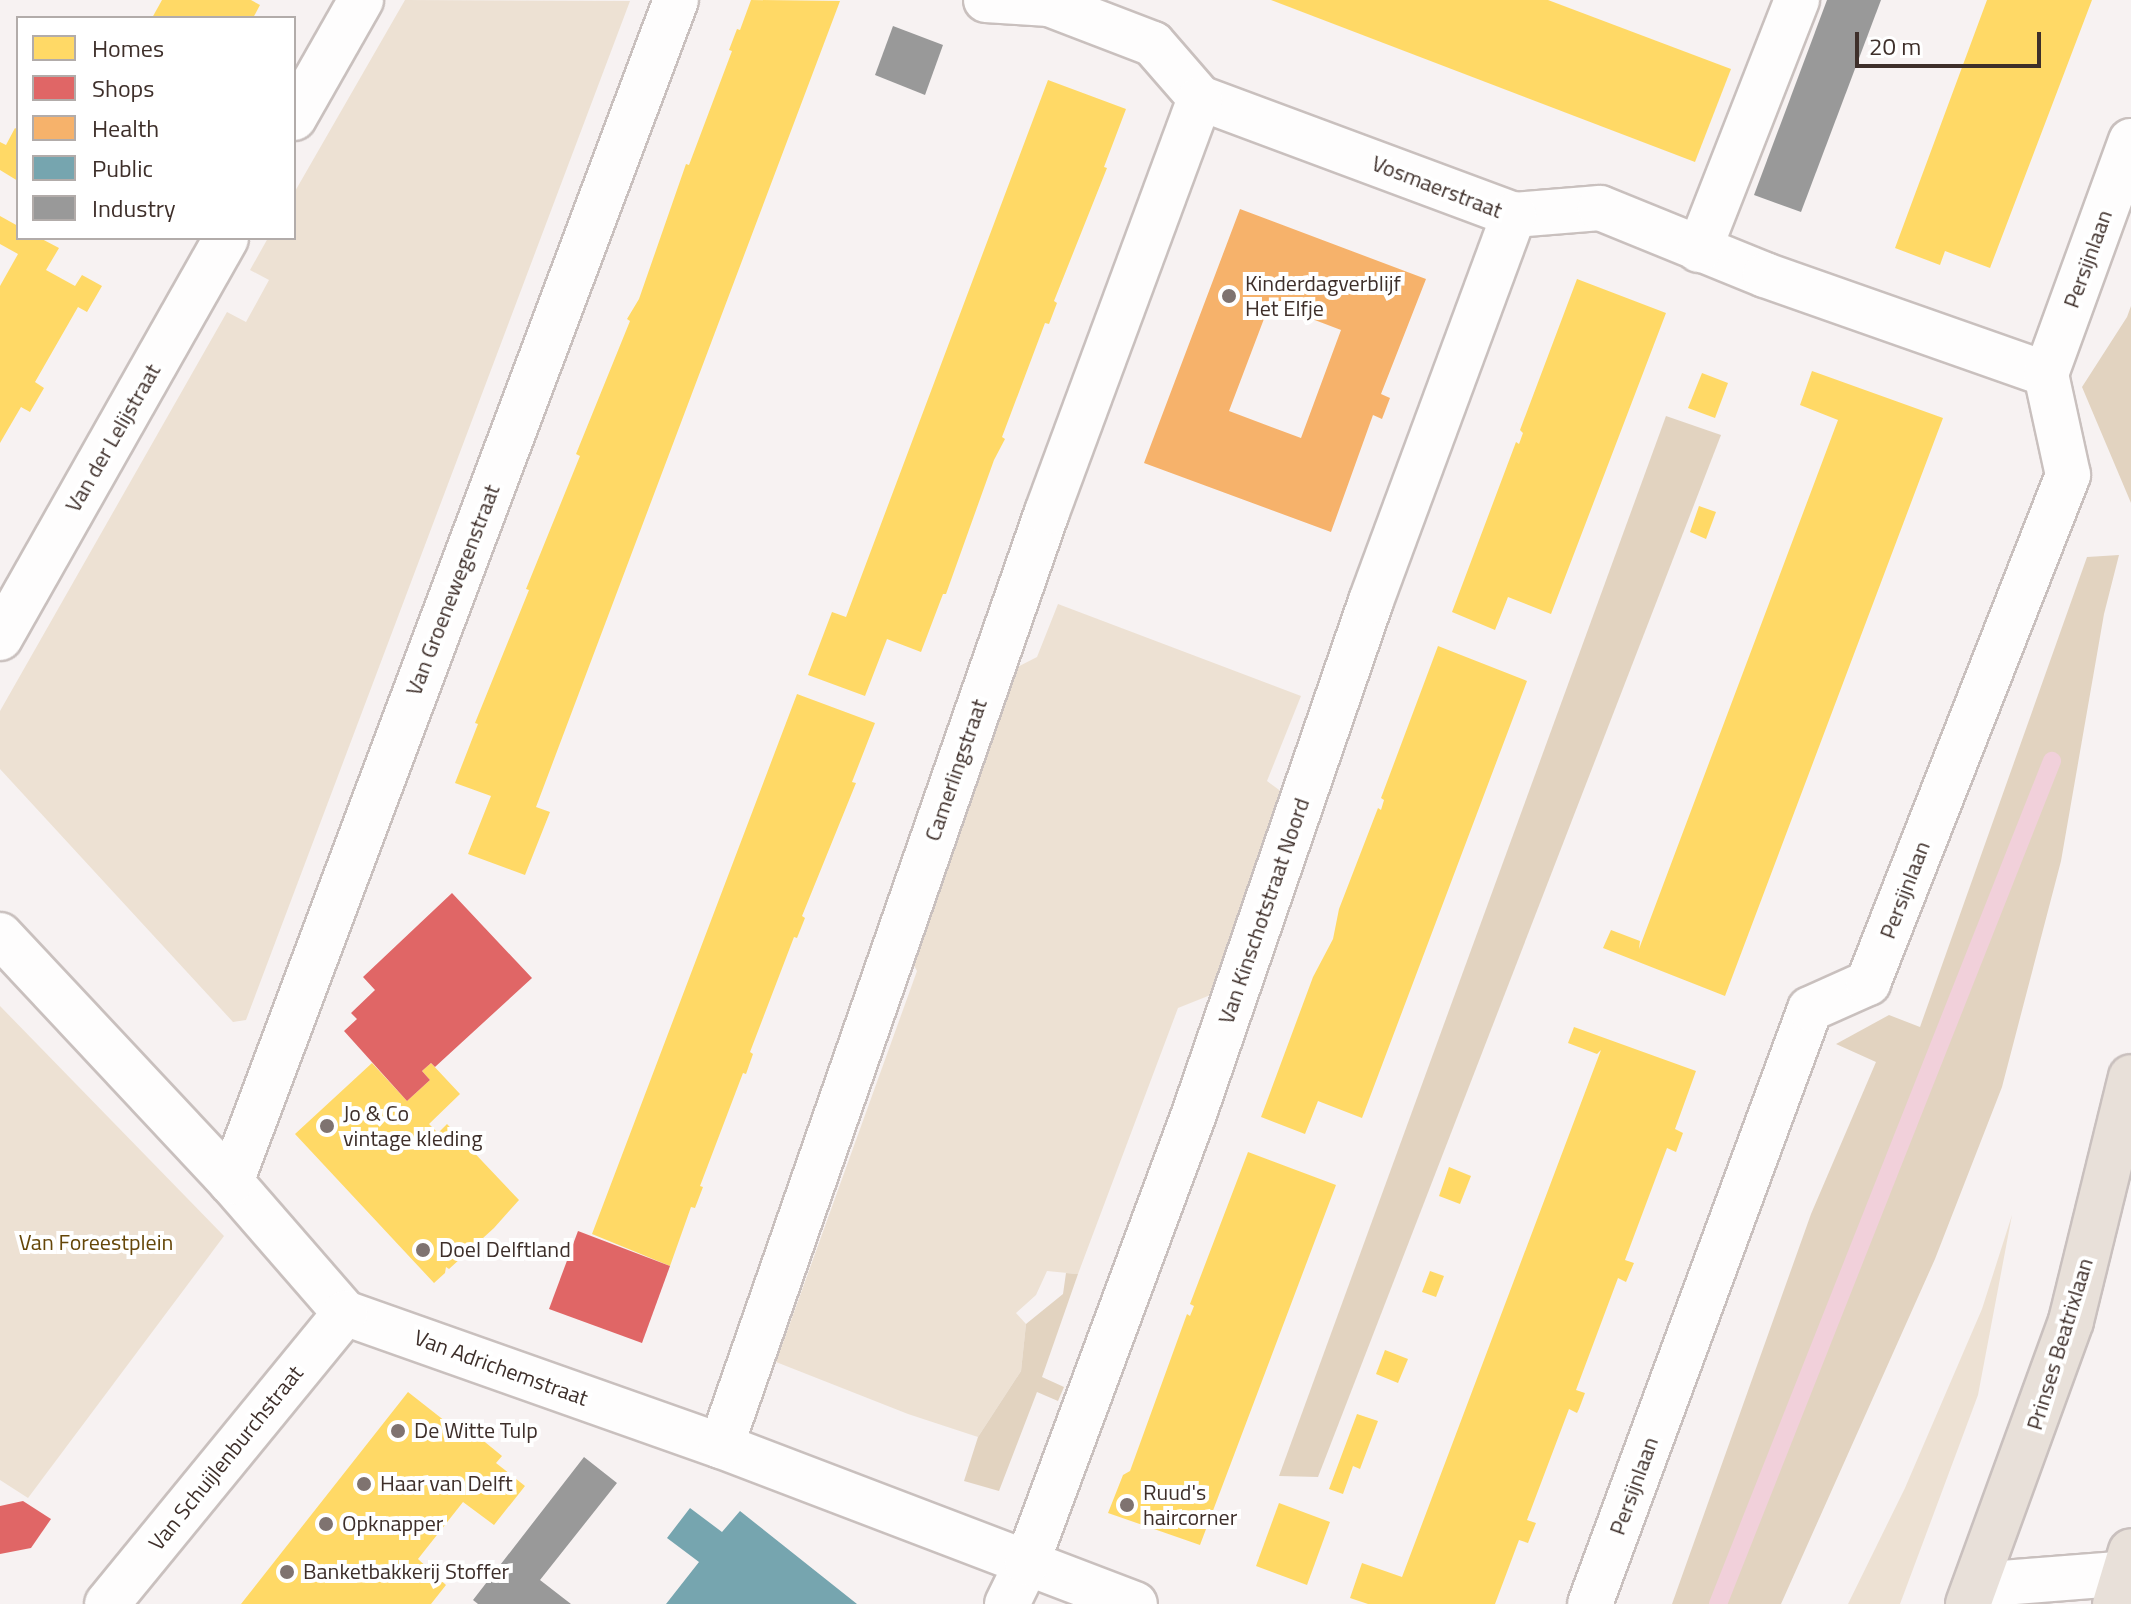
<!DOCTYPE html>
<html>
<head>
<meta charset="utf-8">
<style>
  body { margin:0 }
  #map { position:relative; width:2131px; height:1604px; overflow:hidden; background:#f7f2f2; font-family:"Titillium Web",sans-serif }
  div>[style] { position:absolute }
  .green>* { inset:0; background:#ede1d3 }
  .forest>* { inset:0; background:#e2d3c0 }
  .homes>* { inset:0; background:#ffd966 }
  .shops>* { inset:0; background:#e06666 }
  .health>* { inset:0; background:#f6b26b }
  .public>* { inset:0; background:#76a5af }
  .industry>* { inset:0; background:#999 }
  .stream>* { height:18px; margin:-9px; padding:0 9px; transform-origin:9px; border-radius:9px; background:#f1d0da }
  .roads { filter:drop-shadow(2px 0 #c9c0be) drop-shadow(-2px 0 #c9c0be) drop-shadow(0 2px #c9c0be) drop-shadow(0 -2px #c9c0be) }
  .minor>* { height:44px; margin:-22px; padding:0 22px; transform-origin:22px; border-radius:22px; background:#fefdfd }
  .major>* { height:44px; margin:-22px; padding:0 22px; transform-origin:22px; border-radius:22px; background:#e8e0d9 }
  .dots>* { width:22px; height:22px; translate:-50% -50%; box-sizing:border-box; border:4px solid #fff; border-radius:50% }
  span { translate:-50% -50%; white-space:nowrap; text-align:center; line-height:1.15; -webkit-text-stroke:8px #fff; paint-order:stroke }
  .street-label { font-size:22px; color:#3e2f2a }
  .poi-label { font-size:22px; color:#3e2f2a }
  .left { translate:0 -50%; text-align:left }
  .park-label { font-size:22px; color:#654608 }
  .legend { position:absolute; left:16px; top:16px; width:280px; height:224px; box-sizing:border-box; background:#fff; border:2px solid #b2acaa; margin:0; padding:10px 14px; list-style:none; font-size:24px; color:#3e2f2a }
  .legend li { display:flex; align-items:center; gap:16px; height:40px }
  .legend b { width:40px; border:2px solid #b2acaa }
  .scale { position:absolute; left:1855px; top:32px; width:186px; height:36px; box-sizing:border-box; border:4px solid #3e2f2a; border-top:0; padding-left:10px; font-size:24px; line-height:28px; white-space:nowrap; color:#3e2f2a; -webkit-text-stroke:6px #fff; paint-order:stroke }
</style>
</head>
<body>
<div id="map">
  <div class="green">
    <div style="clip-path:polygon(405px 0,630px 1px,246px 1020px,233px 1022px,0 769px,0 711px,227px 312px,246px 322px,269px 280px,250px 270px,268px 238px,294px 238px,294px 193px)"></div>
    <div style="clip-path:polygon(1058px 604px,1301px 696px,1267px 781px,1290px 798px,1213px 994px,1178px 1008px,1078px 1274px,1047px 1271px,1036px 1295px,1016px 1313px,1026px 1324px,1021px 1371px,978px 1437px,908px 1414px,776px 1362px,917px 971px,899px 940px,1002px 675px,1037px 657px)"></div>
    <div style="clip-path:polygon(0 1006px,224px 1236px,28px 1498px,0 1480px)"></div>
    <div style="clip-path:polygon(2012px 1215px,1978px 1395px,1900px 1604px,1848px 1604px,1905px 1488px,1982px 1309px)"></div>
  </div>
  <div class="forest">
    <div style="clip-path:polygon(2131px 306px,2131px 503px,2082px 387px,2127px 317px)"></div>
    <div style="clip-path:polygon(1666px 416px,1721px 435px,1318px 1477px,1279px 1476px)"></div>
    <div style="clip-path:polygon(2119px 555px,2104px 614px,2061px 861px,2002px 1087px,1935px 1259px,1781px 1604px,1672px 1604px,1811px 1214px,1876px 1062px,1836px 1044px,1889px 1015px,1920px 1027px,2087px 557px)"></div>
    <div style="clip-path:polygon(1066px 1273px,1078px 1274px,1042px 1377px,1064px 1387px,1058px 1401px,1037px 1392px,999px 1491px,964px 1481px,978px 1437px,1021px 1371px,1026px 1324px,1063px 1294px)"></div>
  </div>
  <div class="homes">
    <div style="clip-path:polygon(162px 0,251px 0,260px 5px,253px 18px,152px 18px)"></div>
    <div style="clip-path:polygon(751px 0,840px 1px,536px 807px,550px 812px,525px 875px,468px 854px,491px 796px,455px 783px,478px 724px,475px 723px,529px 590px,526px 589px,580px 456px,576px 454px,630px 321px,627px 319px,639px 299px,686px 164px,689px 165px,732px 51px,729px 50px,737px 29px,740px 30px)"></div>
    <div style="clip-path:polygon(1271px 0,1548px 0,1731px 69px,1695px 162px)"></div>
    <div style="clip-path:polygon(1987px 0,2092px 0,1990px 268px,1945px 251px,1940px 265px,1895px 248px)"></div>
    <div style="clip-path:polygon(1048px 80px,1126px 109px,1104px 167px,1107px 168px,1054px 301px,1057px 303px,1049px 324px,1045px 323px,1002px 437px,1005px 439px,994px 460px,946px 594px,943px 594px,921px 652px,887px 639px,865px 696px,808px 675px,832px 612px,846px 617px)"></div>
    <div style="clip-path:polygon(15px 128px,18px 130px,18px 181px,0 170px,0 142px,6px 145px)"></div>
    <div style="clip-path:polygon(0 216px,18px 226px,18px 238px,40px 238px,59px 248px,46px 270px,75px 286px,82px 275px,102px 286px,87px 312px,78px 307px,35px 382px,44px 388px,30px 412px,21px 407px,0 443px,0 286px,18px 254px,0 244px)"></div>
    <div style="clip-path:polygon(1577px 279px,1666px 313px,1551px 614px,1508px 597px,1495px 630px,1452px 612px,1516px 442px,1519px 444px,1523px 433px,1520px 430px)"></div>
    <div style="clip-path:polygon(1812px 371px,1943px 418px,1725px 996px,1603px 948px,1611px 930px,1640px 941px,1639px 949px,1838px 420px,1800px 405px)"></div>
    <div style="clip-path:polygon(1702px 373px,1728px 383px,1715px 418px,1688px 408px)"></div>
    <div style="clip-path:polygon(1699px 506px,1716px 512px,1706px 539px,1690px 532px)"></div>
    <div style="clip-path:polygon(1438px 646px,1527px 681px,1362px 1118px,1318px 1101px,1305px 1134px,1261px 1117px,1313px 977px,1333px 939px,1339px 909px,1378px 808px,1381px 810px,1384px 800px,1381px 798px)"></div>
    <div style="clip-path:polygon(797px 694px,875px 723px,852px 782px,856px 783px,802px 916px,805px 918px,797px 938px,794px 937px,750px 1052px,753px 1054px,746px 1074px,743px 1073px,700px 1186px,703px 1187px,695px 1208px,691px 1207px,670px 1266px,592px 1234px)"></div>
    <div style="clip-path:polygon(1574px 1027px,1696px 1071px,1675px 1129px,1683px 1133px,1676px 1152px,1667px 1148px,1625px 1260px,1634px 1263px,1626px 1282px,1618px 1278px,1576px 1390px,1585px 1393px,1579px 1409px,1577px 1413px,1569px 1409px,1527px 1520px,1536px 1523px,1528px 1543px,1519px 1540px,1495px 1604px,1368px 1604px,1350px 1598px,1362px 1563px,1402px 1577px,1601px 1050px,1597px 1054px,1568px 1043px)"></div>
    <div style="clip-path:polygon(372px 1063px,407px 1101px,430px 1080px,422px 1071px,431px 1063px,460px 1094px,429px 1124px,438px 1133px,447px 1124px,519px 1200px,494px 1228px,449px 1269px,446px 1267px,445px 1273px,434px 1283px,295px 1134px)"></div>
    <div style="clip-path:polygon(1248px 1152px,1336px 1185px,1200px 1545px,1108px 1513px,1123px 1475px,1130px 1471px,1187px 1314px,1190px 1316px,1194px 1306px,1190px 1304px)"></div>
    <div style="clip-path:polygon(1449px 1167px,1471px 1176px,1460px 1204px,1439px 1196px)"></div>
    <div style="clip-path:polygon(1430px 1271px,1444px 1276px,1436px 1297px,1422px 1292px)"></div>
    <div style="clip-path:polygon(1385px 1350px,1408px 1359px,1398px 1383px,1376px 1374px)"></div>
    <div style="clip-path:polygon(408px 1392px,464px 1436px,469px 1429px,502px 1456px,496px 1463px,525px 1486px,494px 1525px,463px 1502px,418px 1559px,446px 1585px,431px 1604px,241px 1604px)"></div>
    <div style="clip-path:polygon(1357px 1414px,1378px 1421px,1360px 1469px,1353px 1466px,1343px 1494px,1329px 1489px)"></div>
    <div style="clip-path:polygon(1279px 1503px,1330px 1522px,1307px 1585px,1256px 1566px)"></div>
  </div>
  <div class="shops">
    <div style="clip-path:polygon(452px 893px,532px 978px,435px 1067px,431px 1063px,422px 1071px,430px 1080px,407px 1101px,344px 1031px,357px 1019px,351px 1013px,375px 990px,363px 977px)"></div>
    <div style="clip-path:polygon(578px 1231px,670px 1266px,642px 1343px,549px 1309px)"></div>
    <div style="clip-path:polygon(23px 1501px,51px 1519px,31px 1548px,0 1554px,0 1506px)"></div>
  </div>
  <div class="health">
    <div style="clip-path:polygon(evenodd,1240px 209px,1426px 279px,1381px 394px,1390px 398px,1382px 419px,1373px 415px,1331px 532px,1144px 463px,1240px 209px,1270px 303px,1341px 330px,1301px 438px,1229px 411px,1270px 303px)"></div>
  </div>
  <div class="public">
    <div style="clip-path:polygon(690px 1508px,722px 1532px,740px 1511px,857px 1604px,666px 1604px,699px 1562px,667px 1538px)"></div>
  </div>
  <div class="industry">
    <div style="clip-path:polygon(1827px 0,1881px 0,1801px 212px,1754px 195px)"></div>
    <div style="clip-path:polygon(893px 26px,943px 45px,925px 95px,875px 75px)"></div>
    <div style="clip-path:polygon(584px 1457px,617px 1483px,540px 1580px,571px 1604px,478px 1604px,473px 1600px)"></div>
  </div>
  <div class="stream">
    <div style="left:1718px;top:1604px;width:907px;rotate:-68.39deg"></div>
  </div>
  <div class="roads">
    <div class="minor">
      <div style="left:986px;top:0;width:63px;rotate:3.6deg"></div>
      <div style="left:1049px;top:4px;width:111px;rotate:21deg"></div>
      <div style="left:1153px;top:44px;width:72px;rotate:49deg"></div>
      <div style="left:1200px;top:98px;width:335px;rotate:20.4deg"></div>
      <div style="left:1514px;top:215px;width:86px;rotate:-4.7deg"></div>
      <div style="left:1600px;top:208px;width:178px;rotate:22.1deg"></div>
      <div style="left:1765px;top:275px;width:298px;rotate:19.4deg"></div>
      <div style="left:294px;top:118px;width:136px;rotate:-60.4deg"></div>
      <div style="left:1699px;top:250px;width:269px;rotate:-68.6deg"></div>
      <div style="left:0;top:638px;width:459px;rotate:-60.5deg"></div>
      <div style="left:0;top:935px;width:338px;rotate:46.9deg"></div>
      <div style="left:231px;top:1182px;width:174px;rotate:49deg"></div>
      <div style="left:345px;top:1313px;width:399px;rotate:19.5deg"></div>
      <div style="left:721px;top:1446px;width:443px;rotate:20.9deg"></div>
      <div style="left:231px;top:1182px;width:1263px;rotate:-69.37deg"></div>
      <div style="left:721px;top:1446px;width:989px;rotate:-70.76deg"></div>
      <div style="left:1047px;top:512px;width:441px;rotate:-69.7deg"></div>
      <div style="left:1977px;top:1585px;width:154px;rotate:-4.5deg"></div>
      <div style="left:107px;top:1604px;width:376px;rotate:-50.7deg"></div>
      <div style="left:1007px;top:1604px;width:46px;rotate:-64deg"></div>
      <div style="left:1027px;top:1563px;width:482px;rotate:-69.6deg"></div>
      <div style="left:1195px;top:1111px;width:540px;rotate:-70.96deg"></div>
      <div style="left:1371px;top:601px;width:412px;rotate:-69.7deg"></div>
      <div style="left:1590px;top:1604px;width:634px;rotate:-69.71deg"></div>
      <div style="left:1810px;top:1009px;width:64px;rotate:-24.1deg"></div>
      <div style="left:1868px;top:983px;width:546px;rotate:-68.51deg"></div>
      <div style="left:2068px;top:475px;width:103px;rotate:-102.3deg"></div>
      <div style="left:2046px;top:374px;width:248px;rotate:-70deg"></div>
    </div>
    <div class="major">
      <div style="left:1968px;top:1604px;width:301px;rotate:-70deg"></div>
      <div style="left:2071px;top:1321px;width:251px;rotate:-76.2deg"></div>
      <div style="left:2115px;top:1604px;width:55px;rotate:-73.2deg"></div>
    </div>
  </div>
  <div class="dots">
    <div style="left:1229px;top:296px;background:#7f7370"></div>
    <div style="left:327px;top:1126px;background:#7f7370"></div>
    <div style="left:423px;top:1250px;background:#7f7370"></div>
    <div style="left:398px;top:1431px;background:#7f7370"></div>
    <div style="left:364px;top:1484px;background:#7f7370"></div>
    <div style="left:1127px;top:1505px;background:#7f7370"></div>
    <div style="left:326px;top:1524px;background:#7f7370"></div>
    <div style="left:287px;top:1572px;background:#7f7370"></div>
  </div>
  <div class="street-label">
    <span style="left:1437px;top:187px;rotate:21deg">Vosmaerstraat</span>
    <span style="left:2088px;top:259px;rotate:-70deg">Persijnlaan</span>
    <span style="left:113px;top:438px;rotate:-60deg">Van der Lelijstraat</span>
    <span style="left:453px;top:590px;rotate:-69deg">Van Groenewegenstraat</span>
    <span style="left:956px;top:770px;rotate:-71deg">Camerlingstraat</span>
    <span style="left:1905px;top:890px;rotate:-69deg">Persijnlaan</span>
    <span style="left:1264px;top:911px;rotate:-71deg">Van Kinschotstraat Noord</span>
    <span style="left:2060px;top:1344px;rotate:-73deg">Prinses Beatrixlaan</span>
    <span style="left:501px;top:1368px;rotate:20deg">Van Adrichemstraat</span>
    <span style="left:226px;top:1458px;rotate:-51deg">Van Schuijlenburchstraat</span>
    <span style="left:1634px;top:1486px;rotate:-70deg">Persijnlaan</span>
  </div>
  <div class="poi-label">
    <span class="left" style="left:1245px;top:296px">Kinderdagverblijf<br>Het Elfje</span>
    <span class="left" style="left:343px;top:1126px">Jo &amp; Co<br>vintage kleding</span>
    <span class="left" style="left:439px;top:1250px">Doel Delftland</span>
    <span class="left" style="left:414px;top:1431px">De Witte Tulp</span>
    <span class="left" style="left:380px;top:1484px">Haar van Delft</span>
    <span class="left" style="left:1143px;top:1505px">Ruud's<br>haircorner</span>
    <span class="left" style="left:342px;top:1524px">Opknapper</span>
    <span class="left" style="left:303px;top:1572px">Banketbakkerij Stoffer</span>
  </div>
  <div class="park-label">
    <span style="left:96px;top:1243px">Van Foreestplein</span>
  </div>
  <ul class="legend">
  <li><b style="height:22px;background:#ffd966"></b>Homes</li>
  <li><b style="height:22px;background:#e06666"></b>Shops</li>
  <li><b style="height:22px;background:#f6b26b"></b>Health</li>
  <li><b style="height:22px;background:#76a5af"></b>Public</li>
  <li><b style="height:22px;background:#999"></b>Industry</li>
  </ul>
  <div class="scale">20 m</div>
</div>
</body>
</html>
